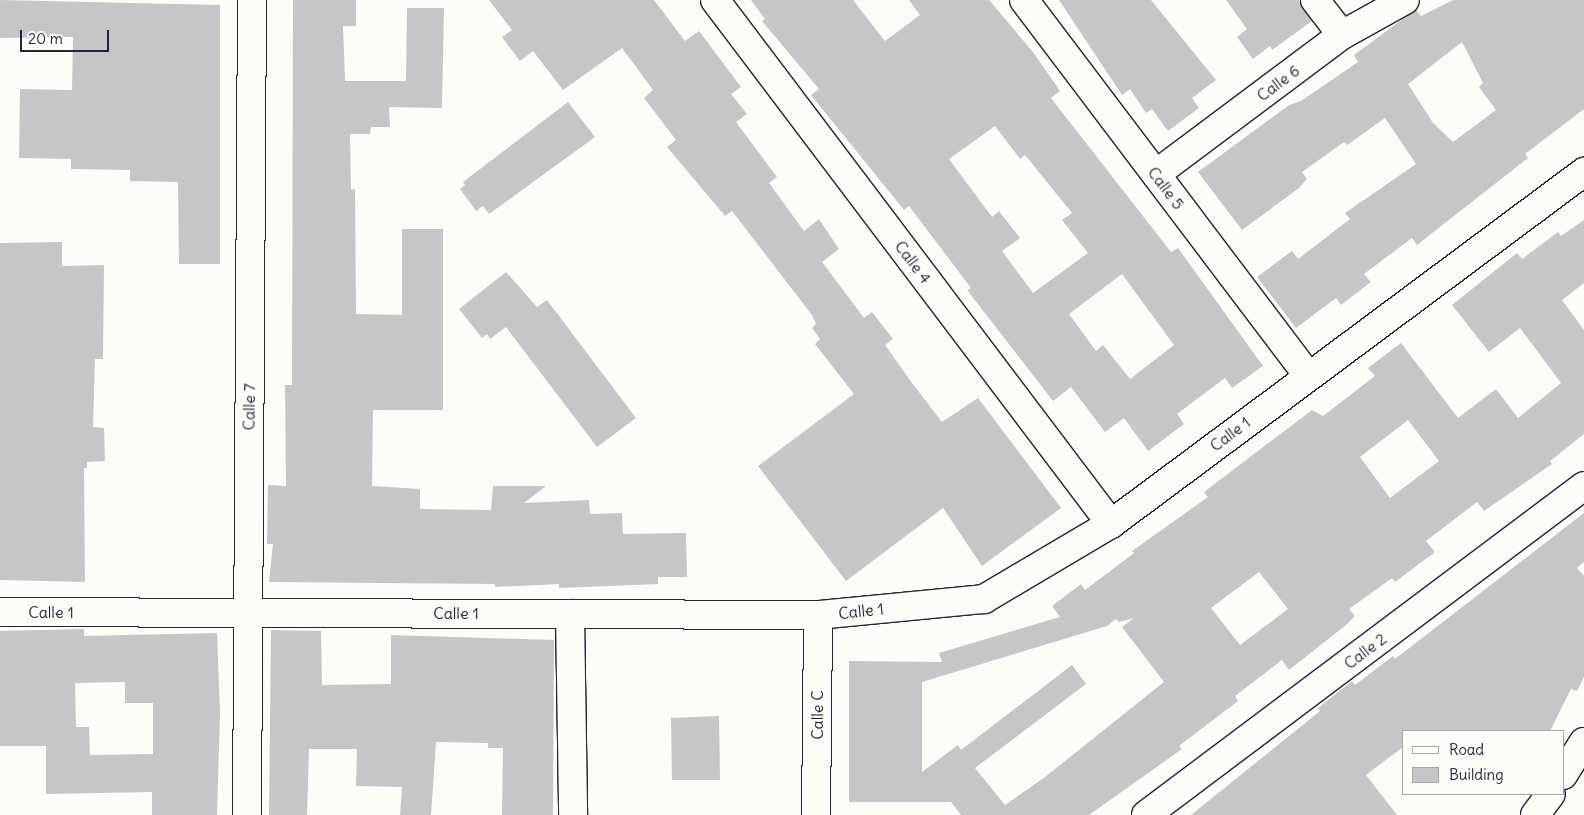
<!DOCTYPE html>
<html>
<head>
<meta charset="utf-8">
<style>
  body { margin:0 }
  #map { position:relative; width:1584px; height:815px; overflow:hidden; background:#fdfcf7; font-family:Delius,sans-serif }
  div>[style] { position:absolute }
  .building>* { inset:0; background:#c6c6c8 }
  .roads { filter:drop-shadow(1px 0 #22223b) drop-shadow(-1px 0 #22223b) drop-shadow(0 1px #22223b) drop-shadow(0 -1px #22223b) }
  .minor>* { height:28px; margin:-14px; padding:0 14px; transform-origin:14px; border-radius:14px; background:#fdfcf7 }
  span { translate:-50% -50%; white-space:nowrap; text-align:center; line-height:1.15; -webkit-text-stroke:4px #fdfcf7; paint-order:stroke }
  .street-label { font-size:16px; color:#22223b }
  .legend { position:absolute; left:1402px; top:730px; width:162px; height:65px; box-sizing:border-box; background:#fdfcf7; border:1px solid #a5a5ac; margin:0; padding:6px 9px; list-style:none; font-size:15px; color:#22223b }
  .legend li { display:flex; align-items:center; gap:10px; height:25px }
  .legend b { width:25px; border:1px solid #a5a5ac }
  .scale { position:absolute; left:20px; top:30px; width:89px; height:22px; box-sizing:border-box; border:2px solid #22223b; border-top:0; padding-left:6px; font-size:15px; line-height:18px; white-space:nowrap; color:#22223b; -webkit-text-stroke:4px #fdfcf7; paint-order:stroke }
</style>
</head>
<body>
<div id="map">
  <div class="building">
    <div style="clip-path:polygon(0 0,220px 5px,220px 264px,179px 264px,178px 182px,130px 181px,130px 170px,71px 169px,71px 159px,19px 158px,20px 89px,72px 90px,73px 37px,0 38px)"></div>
    <div style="clip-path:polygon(293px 0,356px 0,356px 26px,343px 26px,345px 81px,406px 81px,407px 8px,444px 8px,442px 108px,389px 107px,390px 127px,371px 127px,370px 134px,350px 134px,351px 190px,355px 189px,356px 314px,402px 315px,402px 229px,443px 229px,443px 410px,373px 410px,372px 486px,420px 489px,420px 509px,491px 510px,493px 486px,546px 486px,524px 503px,589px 500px,590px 514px,622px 513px,623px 534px,686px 533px,687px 577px,658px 577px,658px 584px,559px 588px,559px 584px,495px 587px,495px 584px,269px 582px,273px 544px,267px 544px,268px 485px,286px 486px,285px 385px,292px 385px)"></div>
    <div style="clip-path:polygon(489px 0,654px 0,685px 41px,699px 31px,741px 87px,731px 94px,747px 114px,736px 122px,777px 177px,769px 183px,804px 231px,819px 219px,839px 249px,822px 262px,864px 318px,872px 312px,893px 339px,885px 345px,912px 383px,942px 422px,978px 398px,1061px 508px,982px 566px,943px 508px,846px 581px,758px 466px,854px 394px,815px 344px,820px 339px,812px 328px,816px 324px,812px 315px,732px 211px,725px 216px,667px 147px,676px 140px,644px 98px,653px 90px,622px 48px,563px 90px,533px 51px,520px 61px,502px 37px,512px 30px)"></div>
    <div style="clip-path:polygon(evenodd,751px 0,853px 0,885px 41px,920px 15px,909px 0,989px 0,1033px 52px,1060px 91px,1051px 98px,1171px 252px,1178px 248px,1263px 366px,1232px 388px,1225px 378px,1177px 414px,1184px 424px,1148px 451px,1124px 418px,1105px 432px,1071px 387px,1053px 401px,967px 290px,971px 288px,909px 206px,904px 210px,811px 95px,819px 89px,762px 21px,765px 19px,751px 0,995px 126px,1020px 159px,1025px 155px,1072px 213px,1062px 220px,1088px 253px,1033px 293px,1002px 251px,1020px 238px,999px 211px,992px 217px,949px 159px,995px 126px,751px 0,1122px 274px,1174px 345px,1130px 379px,1103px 345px,1096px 351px,1069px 314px,1122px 274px)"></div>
    <div style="clip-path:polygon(1059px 0,1151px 0,1216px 80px,1192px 98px,1199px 108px,1168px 131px,1152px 109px,1146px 113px,1130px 89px,1122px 95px)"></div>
    <div style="clip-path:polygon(1226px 0,1299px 0,1312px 21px,1272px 50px,1270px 46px,1253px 59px,1237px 37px,1247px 29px)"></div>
    <div style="clip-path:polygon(evenodd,1453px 0,1584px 0,1584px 109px,1525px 154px,1528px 158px,1417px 245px,1412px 238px,1364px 274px,1371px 282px,1341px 305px,1336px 298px,1296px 328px,1257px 277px,1292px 251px,1298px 259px,1350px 219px,1345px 213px,1416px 164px,1385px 118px,1347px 145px,1344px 142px,1302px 172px,1307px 179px,1299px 188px,1242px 230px,1198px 172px,1289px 105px,1301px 101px,1358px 62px,1354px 55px,1404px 18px,1416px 10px,1421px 16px,1453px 0,1462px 42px,1483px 83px,1479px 87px,1496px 110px,1453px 142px,1433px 123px,1408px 84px,1462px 42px)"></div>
    <div style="clip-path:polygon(568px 102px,595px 137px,489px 214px,483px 206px,476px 211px,460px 189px,465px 185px,463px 182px)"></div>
    <div style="clip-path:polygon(evenodd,1584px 220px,1584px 283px,1562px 300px,1584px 330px,1584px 434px,1550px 461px,1552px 464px,1484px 511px,1477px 502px,1426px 541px,1435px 552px,1395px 582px,1392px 578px,1349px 609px,1355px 616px,1346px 625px,1289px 670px,1282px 660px,1235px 696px,1238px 701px,1179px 746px,1182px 749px,1089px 815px,961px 815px,951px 802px,849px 802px,849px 661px,942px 662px,939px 653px,1060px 617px,1052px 606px,1081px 584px,1085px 590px,1134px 553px,1132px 551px,1208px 497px,1204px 492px,1312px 410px,1323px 416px,1375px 376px,1368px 368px,1401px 343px,1458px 418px,1496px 389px,1518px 418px,1561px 383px,1520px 328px,1489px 352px,1452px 305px,1517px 253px,1522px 259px,1558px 232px,1561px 236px,1584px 220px,1408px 420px,1439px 461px,1390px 498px,1360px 457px,1408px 420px,1584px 220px,1259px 572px,1288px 609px,1240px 645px,1211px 608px,1259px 572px,1584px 220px,1134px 618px,1122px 627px,1164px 682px,1045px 777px,1005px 805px,975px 768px,1086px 684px,1072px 665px,961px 750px,958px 745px,922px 772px,922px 682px,1107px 626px,1116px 619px,1119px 622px,1134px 618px)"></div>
    <div style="clip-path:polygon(62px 242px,62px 266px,104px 265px,103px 359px,95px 359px,93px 427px,104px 428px,105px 461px,87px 462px,87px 468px,84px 468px,85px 582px,0 580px,0 243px)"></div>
    <div style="clip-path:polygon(506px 272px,537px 307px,547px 300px,636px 418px,597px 447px,506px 327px,490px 339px,487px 334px,482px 338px,459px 309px)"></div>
    <div style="clip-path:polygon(1584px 513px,1584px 562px,1577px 568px,1584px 576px,1584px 677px,1577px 691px,1571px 689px,1550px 731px,1403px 731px,1403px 747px,1366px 775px,1397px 815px,1191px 815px,1320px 711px,1318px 708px,1352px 681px,1355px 685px,1393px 656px,1395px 659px)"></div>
    <div style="clip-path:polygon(evenodd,84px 629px,84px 636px,217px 633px,220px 712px,217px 815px,152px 815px,152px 792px,46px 794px,46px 746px,0 746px,0 631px,84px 629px,125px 682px,125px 703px,153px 703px,153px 754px,90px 755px,89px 727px,76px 727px,75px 683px,125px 682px)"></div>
    <div style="clip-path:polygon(271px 630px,321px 631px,322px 685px,391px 684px,391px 635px,554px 640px,553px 815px,502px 815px,503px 748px,488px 748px,488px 743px,436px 742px,431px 815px,400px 815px,402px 787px,356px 786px,357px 749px,309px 749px,307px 815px,269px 815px)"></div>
    <div style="clip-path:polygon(719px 716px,720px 780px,672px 780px,671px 718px)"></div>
  </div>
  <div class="roads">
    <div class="minor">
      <div style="left:715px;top:0;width:657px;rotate:52.92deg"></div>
      <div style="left:1024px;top:0;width:471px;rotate:52.9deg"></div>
      <div style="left:1315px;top:0;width:44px;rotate:52.4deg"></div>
      <div style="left:1156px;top:174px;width:232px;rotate:-36.8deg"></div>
      <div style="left:1342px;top:35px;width:72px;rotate:-29.1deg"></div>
      <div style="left:0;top:612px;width:818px;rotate:0.21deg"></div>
      <div style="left:818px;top:615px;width:167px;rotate:-5.5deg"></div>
      <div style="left:984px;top:599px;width:147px;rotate:-30.6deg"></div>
      <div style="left:1111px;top:524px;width:590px;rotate:-36.66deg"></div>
      <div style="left:570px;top:614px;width:201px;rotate:89.1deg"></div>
      <div style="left:1563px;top:775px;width:39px;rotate:-58deg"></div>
      <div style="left:247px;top:815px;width:815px;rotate:-89.65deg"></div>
      <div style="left:816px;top:815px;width:200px;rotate:-89.4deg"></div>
      <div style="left:1146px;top:815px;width:548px;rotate:-36.91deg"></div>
      <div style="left:1535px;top:815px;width:26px;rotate:-53deg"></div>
    </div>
  </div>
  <div class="street-label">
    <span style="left:1278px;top:83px;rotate:-37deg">Calle 6</span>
    <span style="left:1166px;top:188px;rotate:53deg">Calle 5</span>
    <span style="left:913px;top:262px;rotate:53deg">Calle 4</span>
    <span style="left:249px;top:407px;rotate:-89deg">Calle 7</span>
    <span style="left:1230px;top:434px;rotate:-37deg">Calle 1</span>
    <span style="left:861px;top:611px;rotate:-6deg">Calle 1</span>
    <span style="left:51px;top:612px">Calle 1</span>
    <span style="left:456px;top:613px">Calle 1</span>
    <span style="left:1365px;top:651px;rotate:-37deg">Calle 2</span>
    <span style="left:817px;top:715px;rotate:-90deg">Calle C</span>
  </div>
  <ul class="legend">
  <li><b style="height:6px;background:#fdfcf7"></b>Road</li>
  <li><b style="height:14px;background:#c6c6c8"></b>Building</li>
  </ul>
  <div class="scale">20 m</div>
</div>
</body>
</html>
